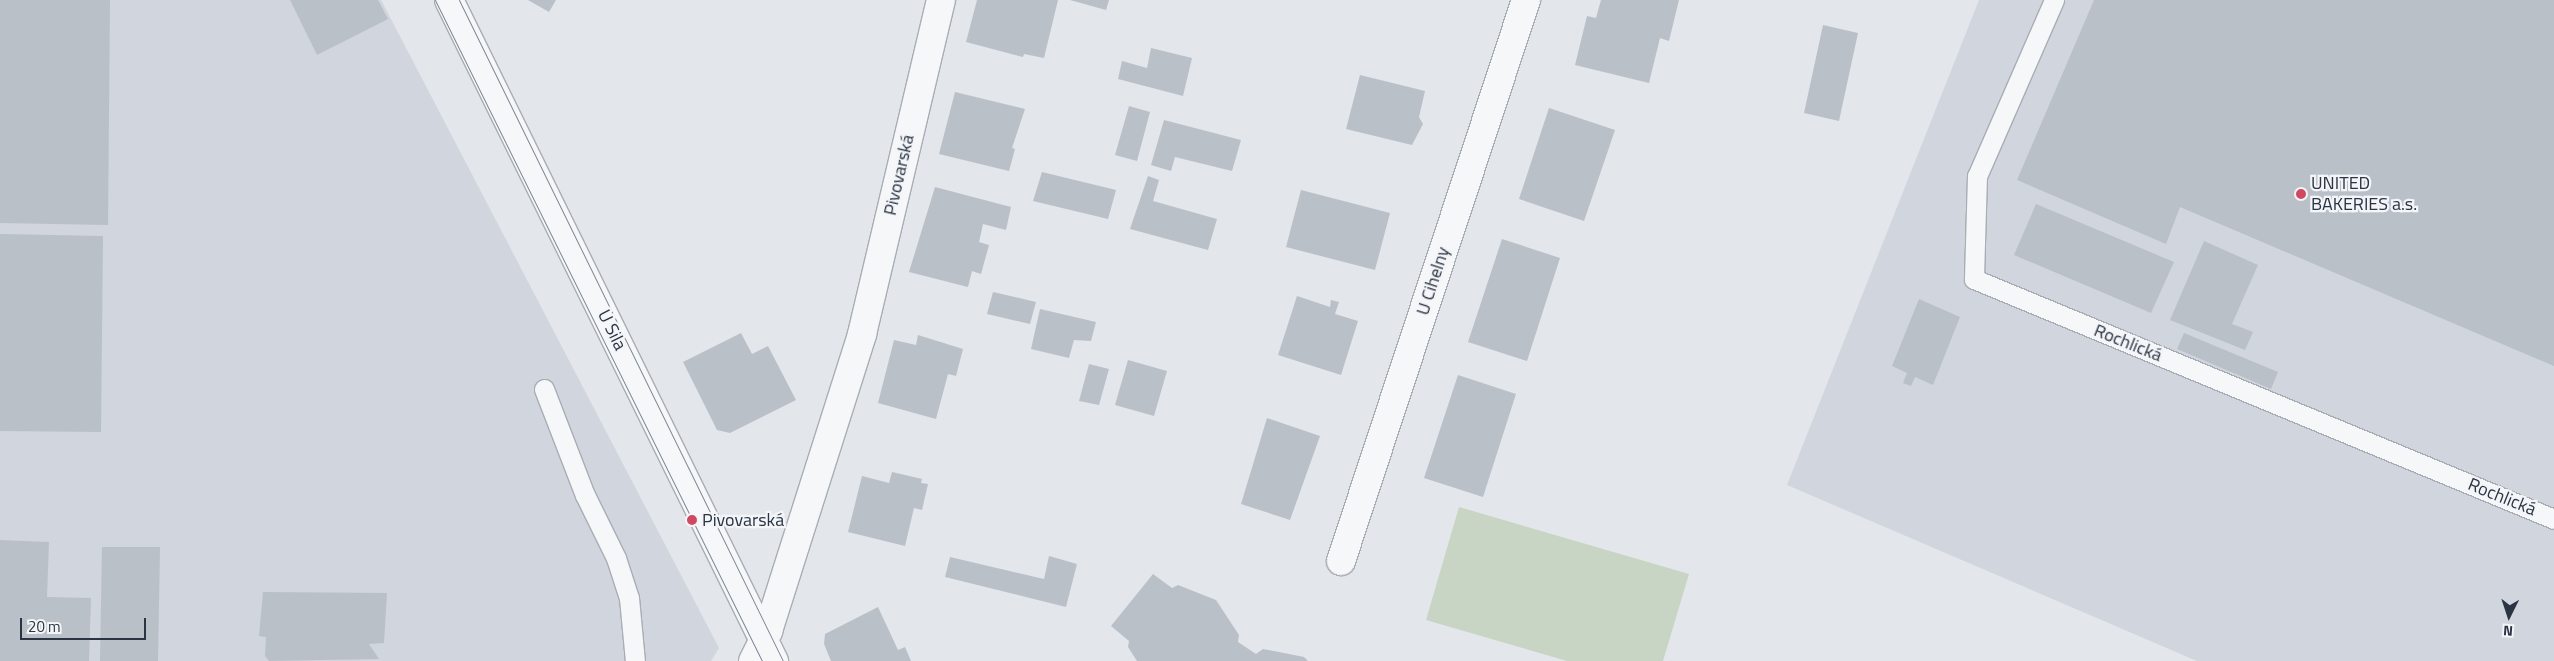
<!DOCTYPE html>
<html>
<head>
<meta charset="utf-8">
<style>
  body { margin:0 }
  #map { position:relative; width:2554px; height:661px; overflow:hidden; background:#e3e6eb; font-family:"Titillium Web",sans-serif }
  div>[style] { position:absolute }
  .built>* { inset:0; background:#d1d5dd }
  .green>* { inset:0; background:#c9d5c4 }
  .building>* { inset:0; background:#bac0c8 }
  .roads { filter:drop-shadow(1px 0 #a8adb5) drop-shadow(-1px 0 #a8adb5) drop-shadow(0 1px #a8adb5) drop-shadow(0 -1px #a8adb5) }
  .service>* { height:19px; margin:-9.5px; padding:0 9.5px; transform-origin:9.5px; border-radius:9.5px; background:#f6f7f9 }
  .minor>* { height:28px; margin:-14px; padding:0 14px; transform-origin:14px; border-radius:14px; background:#f6f7f9 }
  .tram>* { height:1px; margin:-0.5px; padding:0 0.5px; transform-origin:0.5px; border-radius:0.5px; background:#7c8695 }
  .dots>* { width:14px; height:14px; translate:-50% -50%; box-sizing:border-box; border:2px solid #f3f5f8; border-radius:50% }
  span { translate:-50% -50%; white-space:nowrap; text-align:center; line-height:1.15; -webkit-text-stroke:4.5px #f3f5f8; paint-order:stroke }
  .street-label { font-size:18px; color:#2a3443 }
  .poi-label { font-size:18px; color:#2a3443 }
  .left { translate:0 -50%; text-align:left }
  .north { position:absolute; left:2484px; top:591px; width:50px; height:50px; -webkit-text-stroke:4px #f3f5f8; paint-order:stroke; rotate:184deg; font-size:14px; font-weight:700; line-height:20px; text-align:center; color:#2a3443 }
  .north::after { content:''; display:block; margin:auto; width:18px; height:22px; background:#2a3443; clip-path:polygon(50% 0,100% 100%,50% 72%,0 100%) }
  .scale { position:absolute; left:20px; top:618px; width:126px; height:22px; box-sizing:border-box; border:2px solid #2a3443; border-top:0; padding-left:6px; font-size:15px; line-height:18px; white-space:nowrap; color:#2a3443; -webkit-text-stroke:4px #f3f5f8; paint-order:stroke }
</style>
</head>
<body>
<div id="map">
  <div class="built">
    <div style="clip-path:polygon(0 0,381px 0,719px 648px,711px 661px,0 661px)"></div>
    <div style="clip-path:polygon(1979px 0,2554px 0,2554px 661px,2197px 661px,1787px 485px)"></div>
  </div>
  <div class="green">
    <div style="clip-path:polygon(1459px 507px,1689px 574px,1663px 661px,1567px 661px,1426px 620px)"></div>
  </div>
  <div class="building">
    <div style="clip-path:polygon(0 0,110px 0,108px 225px,0 223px)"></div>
    <div style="clip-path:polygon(290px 0,378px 0,388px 19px,317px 55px)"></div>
    <div style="clip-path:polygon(528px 0,556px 0,549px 12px)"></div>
    <div style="clip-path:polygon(977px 0,1058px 0,1044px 58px,1024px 54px,1023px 57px,966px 42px)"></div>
    <div style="clip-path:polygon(1070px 0,1109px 0,1106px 10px)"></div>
    <div style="clip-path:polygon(1601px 0,1679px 0,1669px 41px,1660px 38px,1649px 83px,1575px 65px,1587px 16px,1596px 18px)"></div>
    <div style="clip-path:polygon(2094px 0,2554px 0,2554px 366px,2180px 207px,2166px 244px,2017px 180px)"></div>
    <div style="clip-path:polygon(1823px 25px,1858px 33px,1839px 121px,1804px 113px)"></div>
    <div style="clip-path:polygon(1151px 48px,1192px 58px,1183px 96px,1118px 79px,1122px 61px,1147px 68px)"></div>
    <div style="clip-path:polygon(1360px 75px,1425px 91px,1419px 117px,1423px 124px,1412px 145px,1346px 129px)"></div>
    <div style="clip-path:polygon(955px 92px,1025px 109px,1012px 148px,1015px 149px,1009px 171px,939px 154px)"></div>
    <div style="clip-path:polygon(1129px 106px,1150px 112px,1137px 161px,1115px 155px)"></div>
    <div style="clip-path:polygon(1549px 108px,1615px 130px,1584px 221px,1519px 199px)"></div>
    <div style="clip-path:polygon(1164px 120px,1241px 140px,1232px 171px,1175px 157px,1171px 171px,1151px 165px)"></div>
    <div style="clip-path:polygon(1042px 172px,1116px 190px,1108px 219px,1033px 201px)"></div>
    <div style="clip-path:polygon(1148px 176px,1159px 180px,1153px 201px,1217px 219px,1208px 250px,1130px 229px)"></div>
    <div style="clip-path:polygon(935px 187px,1011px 207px,1006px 230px,983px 224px,979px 242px,989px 245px,981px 274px,972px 271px,968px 287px,909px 272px)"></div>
    <div style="clip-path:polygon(1301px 190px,1390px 213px,1375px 270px,1286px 247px)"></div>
    <div style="clip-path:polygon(2036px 204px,2174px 262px,2151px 313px,2014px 255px)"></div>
    <div style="clip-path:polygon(0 234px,103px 236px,101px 432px,0 431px)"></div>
    <div style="clip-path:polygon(1502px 239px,1560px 258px,1527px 361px,1468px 342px)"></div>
    <div style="clip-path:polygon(2204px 241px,2258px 265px,2232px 324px,2253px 332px,2245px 350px,2170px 320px)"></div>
    <div style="clip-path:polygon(993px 292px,1036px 302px,1030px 324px,987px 314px)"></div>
    <div style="clip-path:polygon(1297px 296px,1330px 307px,1331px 300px,1339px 302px,1335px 314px,1358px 321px,1341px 375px,1278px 355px)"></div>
    <div style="clip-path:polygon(1919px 299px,1960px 317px,1933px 385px,1915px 377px,1911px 386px,1903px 383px,1907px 373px,1892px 366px)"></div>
    <div style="clip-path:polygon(1040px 309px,1096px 322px,1091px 341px,1074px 340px,1069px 358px,1031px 349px)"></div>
    <div style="clip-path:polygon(741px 333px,752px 354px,768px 346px,796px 400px,730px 433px,717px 430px,683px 362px)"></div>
    <div style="clip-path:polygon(2184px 333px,2278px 372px,2271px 389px,2177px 349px)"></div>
    <div style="clip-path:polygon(918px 335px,963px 349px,956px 376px,948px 374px,936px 419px,878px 403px,894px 340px,916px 345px)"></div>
    <div style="clip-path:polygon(1128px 360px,1167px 371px,1154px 416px,1115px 405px)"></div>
    <div style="clip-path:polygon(1089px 364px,1109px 369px,1099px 405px,1079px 401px)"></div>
    <div style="clip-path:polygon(1458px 375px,1516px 394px,1483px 497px,1424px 478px)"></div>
    <div style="clip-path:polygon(1267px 418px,1320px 436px,1290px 520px,1241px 504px)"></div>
    <div style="clip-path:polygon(892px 472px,922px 479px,921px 483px,928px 484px,922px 510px,914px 508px,905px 546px,848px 532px,862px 476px,889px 483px)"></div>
    <div style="clip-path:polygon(0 540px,49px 542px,47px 597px,91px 598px,89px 661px,0 661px)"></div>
    <div style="clip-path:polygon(102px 547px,160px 547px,158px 661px,100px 661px)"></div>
    <div style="clip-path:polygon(1049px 556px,1077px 564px,1066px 607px,945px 577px,950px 557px,1044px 579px)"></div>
    <div style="clip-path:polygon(1153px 574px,1172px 588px,1178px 585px,1216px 600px,1239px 635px,1238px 642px,1256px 654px,1263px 649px,1304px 657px,1308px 661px,1137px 661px,1128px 647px,1129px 641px,1111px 626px)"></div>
    <div style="clip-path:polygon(263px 592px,387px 593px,384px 643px,369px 644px,379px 659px,269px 661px,265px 656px,266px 637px,259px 636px)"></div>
    <div style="clip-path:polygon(878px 607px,898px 650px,905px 647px,911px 661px,831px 661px,824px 644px,825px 634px)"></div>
  </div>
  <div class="roads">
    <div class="service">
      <div style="left:2054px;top:0;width:192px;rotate:113.6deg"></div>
      <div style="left:1977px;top:176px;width:103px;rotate:91.7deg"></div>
      <div style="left:1974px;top:279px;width:628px;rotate:22.48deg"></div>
      <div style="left:544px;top:389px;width:114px;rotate:68.9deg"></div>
      <div style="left:585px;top:495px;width:70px;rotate:63.8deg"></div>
      <div style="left:616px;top:558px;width:42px;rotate:72deg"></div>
      <div style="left:629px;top:598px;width:63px;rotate:84.6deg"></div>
    </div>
    <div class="minor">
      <div style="left:449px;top:0;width:737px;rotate:63.82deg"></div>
      <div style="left:1341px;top:561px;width:591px;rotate:-71.75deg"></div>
      <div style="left:753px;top:661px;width:34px;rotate:-63deg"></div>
      <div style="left:768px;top:631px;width:312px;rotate:-72.4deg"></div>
      <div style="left:862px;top:334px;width:343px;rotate:-76.7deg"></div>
    </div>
  </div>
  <div class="tram">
    <div style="left:435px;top:0;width:737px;rotate:63.68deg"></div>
    <div style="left:459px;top:0;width:736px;rotate:63.89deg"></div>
  </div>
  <div class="dots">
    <div style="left:2301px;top:194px;background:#cf4961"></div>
    <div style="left:692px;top:520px;background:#cf4961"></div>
  </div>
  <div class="street-label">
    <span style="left:899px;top:175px;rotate:-77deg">Pivovarská</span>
    <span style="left:1433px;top:281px;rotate:-72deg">U Cihelny</span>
    <span style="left:612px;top:330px;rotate:64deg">U Sila</span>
    <span style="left:2128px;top:343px;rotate:22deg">Rochlická</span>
    <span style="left:2502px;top:497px;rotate:22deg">Rochlická</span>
  </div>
  <div class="poi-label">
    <span class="left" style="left:2311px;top:194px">UNITED<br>BAKERIES a.s.</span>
    <span class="left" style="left:702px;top:520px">Pivovarská</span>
  </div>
  <div class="north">N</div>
  <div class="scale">20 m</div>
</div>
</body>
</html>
